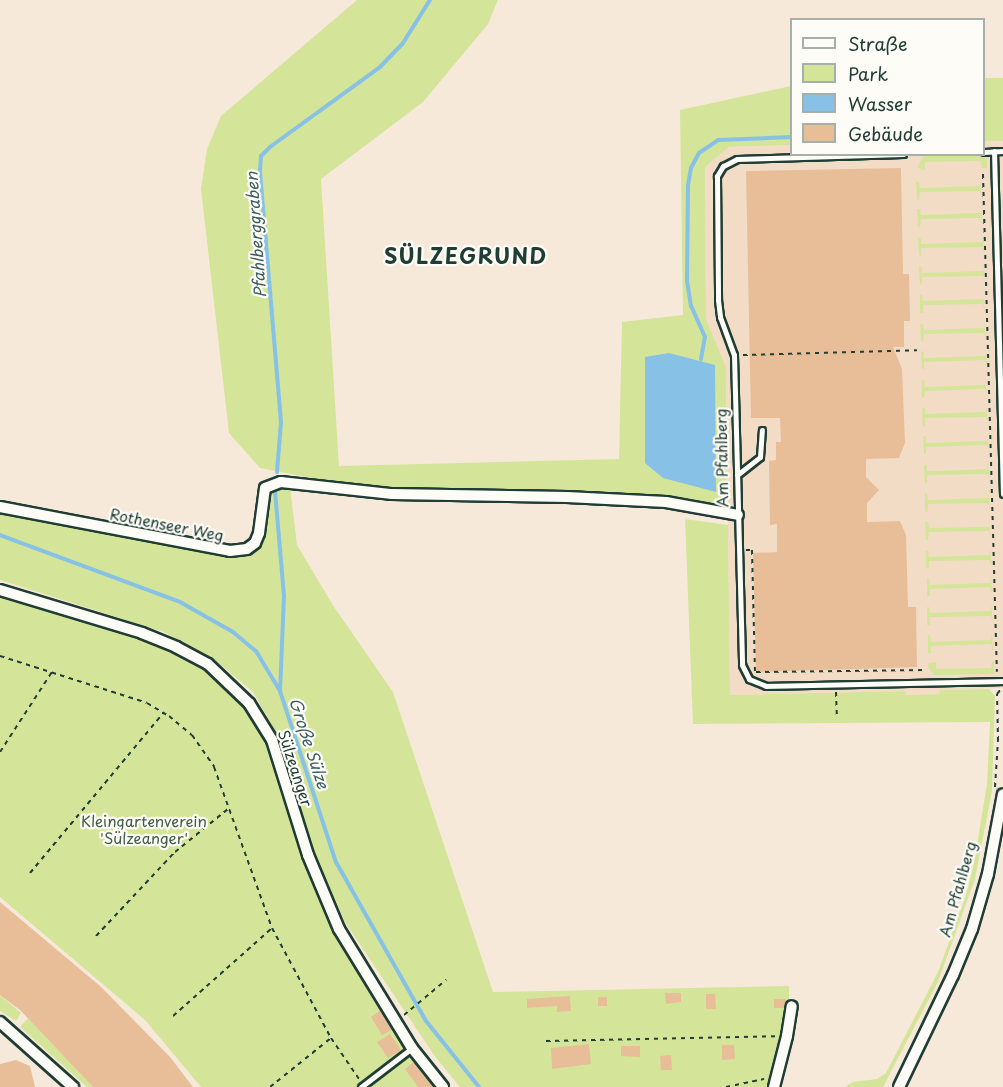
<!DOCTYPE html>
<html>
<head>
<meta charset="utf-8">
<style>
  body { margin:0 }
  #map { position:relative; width:1003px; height:1087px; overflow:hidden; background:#f7e9da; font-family:"Playpen Sans",sans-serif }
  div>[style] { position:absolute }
  .built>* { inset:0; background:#f2dcc6 }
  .green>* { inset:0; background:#d4e599 }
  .water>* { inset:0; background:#87c1e6 }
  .stream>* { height:4px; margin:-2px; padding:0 2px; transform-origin:2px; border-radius:2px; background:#87c1e6 }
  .building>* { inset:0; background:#e8be98 }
  .path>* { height:2px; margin-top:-1px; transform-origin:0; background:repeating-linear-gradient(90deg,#1f3d34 0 4.5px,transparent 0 9px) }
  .roads { filter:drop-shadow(2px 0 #1f3d34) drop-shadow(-2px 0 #1f3d34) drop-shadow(0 2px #1f3d34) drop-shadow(0 -2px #1f3d34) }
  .lane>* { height:5px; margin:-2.5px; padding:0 2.5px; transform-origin:2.5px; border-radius:2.5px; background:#fdfcf7 }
  .street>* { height:10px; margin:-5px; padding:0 5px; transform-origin:5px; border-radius:5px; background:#fdfcf7 }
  span { translate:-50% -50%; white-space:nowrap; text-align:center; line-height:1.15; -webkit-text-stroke:4.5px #fdfcf7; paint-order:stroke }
  .street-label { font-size:15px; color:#1f3d34 }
  .park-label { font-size:15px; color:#435f48 }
  .water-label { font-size:16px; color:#395e60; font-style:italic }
  .district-label { font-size:21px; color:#1f3d34; font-weight:700; letter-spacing:1.5px }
  .legend { position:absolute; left:790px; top:18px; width:195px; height:138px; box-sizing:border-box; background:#fdfcf7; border:2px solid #a4b0a9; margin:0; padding:8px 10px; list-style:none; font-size:18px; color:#1f3d34 }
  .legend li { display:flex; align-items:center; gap:12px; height:30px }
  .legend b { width:30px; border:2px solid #a4b0a9 }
</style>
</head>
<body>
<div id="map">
  <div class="built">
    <div style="clip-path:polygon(984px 141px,1003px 141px,1003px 688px,940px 690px,940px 694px,905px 695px,905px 691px,730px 695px,726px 367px,706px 319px,705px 167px,729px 147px,791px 145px,792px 154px,984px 154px)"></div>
  </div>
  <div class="green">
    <div style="clip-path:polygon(357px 0,498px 0,488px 24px,423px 102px,321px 179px,339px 466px,619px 459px,622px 322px,683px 315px,680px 110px,791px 86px,791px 145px,729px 147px,705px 167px,706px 319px,726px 367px,727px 506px,667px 495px,374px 487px,327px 481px,260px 468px,229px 433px,201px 189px,207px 149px,221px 116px)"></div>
    <div style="clip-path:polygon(984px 78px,1003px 78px,1003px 141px,984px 141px)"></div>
    <div style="clip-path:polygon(981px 155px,987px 159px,987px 168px,982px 168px,981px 161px,925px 162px,925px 170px,917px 167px,924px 156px)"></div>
    <div style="clip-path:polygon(980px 180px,982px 198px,980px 191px,920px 192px,919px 200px,917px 199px,916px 182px,919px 182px,920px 188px,980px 186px)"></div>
    <div style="clip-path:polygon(981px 207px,983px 226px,981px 218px,921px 219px,920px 227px,918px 227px,917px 209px,920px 209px,921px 215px,981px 213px)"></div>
    <div style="clip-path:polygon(982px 236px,984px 254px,982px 247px,921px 248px,921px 256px,919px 255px,918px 238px,921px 238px,921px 244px,982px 242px)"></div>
    <div style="clip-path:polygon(983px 265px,985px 283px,983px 276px,922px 277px,922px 285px,920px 284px,919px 267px,922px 267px,922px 273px,983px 271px)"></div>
    <div style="clip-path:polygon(983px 293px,985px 312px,983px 304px,923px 305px,923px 313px,920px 313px,920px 295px,922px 295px,923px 301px,983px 299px)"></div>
    <div style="clip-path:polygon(984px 322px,986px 340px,984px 333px,924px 334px,923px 342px,921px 341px,920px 324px,923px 324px,924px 330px,984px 328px)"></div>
    <div style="clip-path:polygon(986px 349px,987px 368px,985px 360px,924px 362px,924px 369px,922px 369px,921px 352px,924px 351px,924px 358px,985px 356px)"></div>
    <div style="clip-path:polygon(985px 378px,987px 397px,985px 389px,925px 391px,924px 398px,922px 398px,922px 380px,924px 380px,925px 387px,985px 385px)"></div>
    <div style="clip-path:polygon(986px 406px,988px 425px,986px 417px,925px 418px,925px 426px,923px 426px,922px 408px,925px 408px,925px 414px,986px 412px)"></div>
    <div style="clip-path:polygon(987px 434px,989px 453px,987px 445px,926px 447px,926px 454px,924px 454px,923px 436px,926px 436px,926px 443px,987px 441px)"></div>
    <div style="clip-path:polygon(988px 463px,990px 482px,988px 474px,927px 475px,927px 483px,925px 483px,924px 465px,927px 465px,927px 471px,939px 471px,987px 469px)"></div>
    <div style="clip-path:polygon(276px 486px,290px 487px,297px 545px,334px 607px,393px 692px,493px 992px,789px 986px,789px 1020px,768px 1087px,460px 1087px,436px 1058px,345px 922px,312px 847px,276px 732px,253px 692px,215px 660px,164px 632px,0 580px,0 511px,241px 555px,259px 549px,268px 494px)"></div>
    <div style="clip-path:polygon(988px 492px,990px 510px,988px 503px,928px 504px,928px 512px,925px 511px,925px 494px,927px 494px,928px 500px,988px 498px)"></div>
    <div style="clip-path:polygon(685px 519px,728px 525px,730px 695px,905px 691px,906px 695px,939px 694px,940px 690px,989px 689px,995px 696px,992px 791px,975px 879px,938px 982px,883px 1087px,845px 1087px,853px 1082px,877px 1079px,886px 1073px,938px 972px,966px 895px,974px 863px,987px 784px,990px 722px,693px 724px)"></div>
    <div style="clip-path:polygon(989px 520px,991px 539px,989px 531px,929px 532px,928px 540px,926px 540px,925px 522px,928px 522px,929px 528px,989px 527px)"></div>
    <div style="clip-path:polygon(990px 549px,992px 567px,989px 560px,929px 561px,929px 569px,926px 568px,926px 551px,928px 551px,929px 557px,989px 555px)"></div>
    <div style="clip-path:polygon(991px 576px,992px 595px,990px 587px,930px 589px,930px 596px,927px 596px,927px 578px,929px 578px,930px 585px,990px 583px)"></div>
    <div style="clip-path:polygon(0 594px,144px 638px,191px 659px,228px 688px,245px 706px,265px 736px,301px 856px,329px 920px,411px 1058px,434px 1087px,201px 1087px,145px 1020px,0 897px)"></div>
    <div style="clip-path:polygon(991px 605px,993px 624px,991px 616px,930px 617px,930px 625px,927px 625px,927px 607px,929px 607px,930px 613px,990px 611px)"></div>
    <div style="clip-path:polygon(992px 633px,993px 652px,991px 644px,931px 646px,931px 653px,928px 653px,928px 635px,930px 635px,931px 642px,991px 640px)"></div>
    <div style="clip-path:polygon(992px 661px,994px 661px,994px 674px,934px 675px,928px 667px,929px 663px,936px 662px,936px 669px,991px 668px)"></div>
    <div style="clip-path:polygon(0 995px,21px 1013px,16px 1021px,0 1011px)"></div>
    <div style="clip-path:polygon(28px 1018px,93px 1087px,87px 1087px,20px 1027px)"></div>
  </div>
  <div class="water">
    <div style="clip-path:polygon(669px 353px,715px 365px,716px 492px,663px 478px,645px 463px,645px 357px)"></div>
  </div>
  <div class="stream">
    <div style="left:701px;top:359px;width:22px;rotate:-80deg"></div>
    <div style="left:705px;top:337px;width:34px;rotate:-114deg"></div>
    <div style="left:691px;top:306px;width:25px;rotate:-99deg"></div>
    <div style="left:687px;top:281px;width:96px;rotate:-89.4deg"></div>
    <div style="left:688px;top:185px;width:17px;rotate:-80deg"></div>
    <div style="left:691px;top:168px;width:17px;rotate:-62deg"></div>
    <div style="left:699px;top:153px;width:23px;rotate:-34deg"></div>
    <div style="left:718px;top:140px;width:74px;rotate:-2.3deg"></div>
    <div style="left:277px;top:472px;width:50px;rotate:-85.4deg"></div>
    <div style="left:281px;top:422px;width:252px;rotate:-94.8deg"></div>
    <div style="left:260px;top:171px;width:15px;rotate:-86deg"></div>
    <div style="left:261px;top:156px;width:13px;rotate:-45deg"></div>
    <div style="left:270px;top:147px;width:136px;rotate:-36deg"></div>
    <div style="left:380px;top:67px;width:33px;rotate:-46deg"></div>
    <div style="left:403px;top:43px;width:51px;rotate:-57.9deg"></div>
    <div style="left:275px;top:491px;width:105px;rotate:85.1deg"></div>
    <div style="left:284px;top:596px;width:94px;rotate:92.4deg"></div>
    <div style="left:0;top:535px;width:192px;rotate:20.4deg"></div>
    <div style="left:180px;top:602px;width:61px;rotate:29.5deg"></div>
    <div style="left:233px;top:632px;width:30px;rotate:40deg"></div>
    <div style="left:256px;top:651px;width:47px;rotate:59deg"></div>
    <div style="left:280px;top:691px;width:180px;rotate:71.9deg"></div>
    <div style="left:336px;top:862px;width:183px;rotate:60.5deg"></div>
    <div style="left:426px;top:1021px;width:85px;rotate:51.2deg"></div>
  </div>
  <div class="building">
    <div style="clip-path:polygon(901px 168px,903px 274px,909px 274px,910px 321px,904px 321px,904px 347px,893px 347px,902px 369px,905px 443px,899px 458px,866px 459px,866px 477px,879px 490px,867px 503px,867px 522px,900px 521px,906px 535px,908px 607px,916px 607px,917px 667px,756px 672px,753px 553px,777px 552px,777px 524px,770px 525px,769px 461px,776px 460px,776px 442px,781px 442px,780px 418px,751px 418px,746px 171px)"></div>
    <div style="clip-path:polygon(0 902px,100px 986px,170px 1057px,193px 1087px,93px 1087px,20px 1010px,0 995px)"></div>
    <div style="clip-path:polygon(665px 993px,681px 993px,681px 1002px,666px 1004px)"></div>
    <div style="clip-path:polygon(706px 994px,715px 994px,716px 1009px,706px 1009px)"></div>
    <div style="clip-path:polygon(570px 996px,571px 1011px,557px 1012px,557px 1006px,527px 1008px,527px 999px)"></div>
    <div style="clip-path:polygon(598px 997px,607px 997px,607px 1006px,598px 1006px)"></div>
    <div style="clip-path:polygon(774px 999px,786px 999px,784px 1008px,774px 1008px)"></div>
    <div style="clip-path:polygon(380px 1011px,392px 1030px,382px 1035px,371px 1017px)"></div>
    <div style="clip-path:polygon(390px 1034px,401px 1050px,388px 1058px,377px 1042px)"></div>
    <div style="clip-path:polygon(589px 1044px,591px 1064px,552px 1069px,551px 1048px)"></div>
    <div style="clip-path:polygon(722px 1045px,734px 1045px,735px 1059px,722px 1060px)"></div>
    <div style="clip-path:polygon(621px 1046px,640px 1046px,640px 1057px,621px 1056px)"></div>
    <div style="clip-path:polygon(671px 1055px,672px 1070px,661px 1070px,660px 1056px)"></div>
    <div style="clip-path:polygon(16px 1060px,30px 1066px,35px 1087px,0 1087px,0 1064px)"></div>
    <div style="clip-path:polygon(414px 1062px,417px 1067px,433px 1087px,418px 1087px,405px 1069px)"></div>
  </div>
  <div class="path">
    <div style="left:983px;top:174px;width:498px;rotate:88.4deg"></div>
    <div style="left:743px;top:355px;width:174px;rotate:-1.6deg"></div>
    <div style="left:746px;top:550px;width:6px"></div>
    <div style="left:752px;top:550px;width:121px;rotate:88.6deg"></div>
    <div style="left:0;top:656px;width:154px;rotate:17.7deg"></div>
    <div style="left:147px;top:703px;width:26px;rotate:31deg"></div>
    <div style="left:169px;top:716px;width:30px;rotate:40deg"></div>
    <div style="left:192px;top:735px;width:39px;rotate:55deg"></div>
    <div style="left:214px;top:767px;width:171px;rotate:70.2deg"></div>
    <div style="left:272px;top:928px;width:125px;rotate:61.8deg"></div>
    <div style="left:331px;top:1038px;width:50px;rotate:55.7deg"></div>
    <div style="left:756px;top:672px;width:168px;rotate:-0.7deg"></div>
    <div style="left:836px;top:692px;width:24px;rotate:88deg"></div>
    <div style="left:0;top:752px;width:95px;rotate:-57deg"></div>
    <div style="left:995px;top:787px;width:46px;rotate:-86.3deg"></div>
    <div style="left:998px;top:741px;width:47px;rotate:-91.2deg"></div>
    <div style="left:997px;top:694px;width:6px;rotate:-51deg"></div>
    <div style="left:30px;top:873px;width:209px;rotate:-50.2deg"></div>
    <div style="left:96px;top:936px;width:115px;rotate:-46.8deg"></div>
    <div style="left:175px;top:852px;width:68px;rotate:-39.1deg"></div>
    <div style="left:404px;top:1015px;width:55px;rotate:-39.8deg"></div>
    <div style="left:173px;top:1016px;width:132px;rotate:-41.6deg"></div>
    <div style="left:546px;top:1041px;width:231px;rotate:-1.2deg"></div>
    <div style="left:270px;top:1087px;width:78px;rotate:-38.8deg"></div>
    <div style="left:726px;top:1087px;width:39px;rotate:-12deg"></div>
  </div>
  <div class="roads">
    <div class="lane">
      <div style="left:994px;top:151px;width:343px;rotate:88.5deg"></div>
      <div style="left:984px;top:152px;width:19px;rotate:-3deg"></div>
      <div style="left:903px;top:154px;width:166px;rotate:178.3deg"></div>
      <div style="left:737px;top:159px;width:16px;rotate:153deg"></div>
      <div style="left:723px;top:166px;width:12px;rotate:121deg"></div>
      <div style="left:717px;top:176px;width:124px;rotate:89.5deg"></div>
      <div style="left:718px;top:300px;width:17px;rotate:83deg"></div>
      <div style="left:720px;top:317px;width:40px;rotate:69.8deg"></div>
      <div style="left:734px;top:355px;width:310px;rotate:88.5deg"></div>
      <div style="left:742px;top:665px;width:16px;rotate:63deg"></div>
      <div style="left:749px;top:679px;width:18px;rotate:22deg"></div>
      <div style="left:766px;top:686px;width:237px;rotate:-1.2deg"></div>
      <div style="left:737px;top:475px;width:29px;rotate:-38deg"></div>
      <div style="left:760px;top:457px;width:27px;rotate:-86deg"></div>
      <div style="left:361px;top:1087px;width:64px;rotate:-37.4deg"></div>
    </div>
    <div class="street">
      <div style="left:0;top:507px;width:234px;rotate:10.8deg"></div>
      <div style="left:230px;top:551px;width:17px;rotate:-7deg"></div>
      <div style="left:247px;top:549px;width:10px;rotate:-37deg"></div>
      <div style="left:255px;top:543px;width:11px;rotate:-68deg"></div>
      <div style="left:259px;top:533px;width:45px;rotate:-82.4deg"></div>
      <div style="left:265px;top:488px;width:17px;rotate:-21deg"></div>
      <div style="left:281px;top:482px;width:112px;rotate:6.2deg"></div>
      <div style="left:392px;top:494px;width:175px;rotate:1deg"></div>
      <div style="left:567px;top:497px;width:99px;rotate:2.9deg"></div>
      <div style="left:666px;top:502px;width:73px;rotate:10.2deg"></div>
      <div style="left:0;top:590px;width:148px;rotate:16.8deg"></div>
      <div style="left:142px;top:633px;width:37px;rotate:22deg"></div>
      <div style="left:176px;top:647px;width:36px;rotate:28deg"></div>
      <div style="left:208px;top:664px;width:57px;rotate:43.6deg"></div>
      <div style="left:249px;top:703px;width:44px;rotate:58.1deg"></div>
      <div style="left:272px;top:740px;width:121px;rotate:72.6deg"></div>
      <div style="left:308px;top:855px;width:80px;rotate:67.3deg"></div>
      <div style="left:339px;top:929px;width:140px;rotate:58.5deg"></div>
      <div style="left:412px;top:1048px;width:50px;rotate:51.5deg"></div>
      <div style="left:0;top:1022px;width:98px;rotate:41.7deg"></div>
      <div style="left:774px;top:1087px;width:53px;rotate:-75.7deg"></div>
      <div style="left:787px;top:1036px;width:30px;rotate:-81deg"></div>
      <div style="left:899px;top:1087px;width:124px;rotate:-64.3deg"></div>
      <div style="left:953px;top:975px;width:50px;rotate:-67.6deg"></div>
      <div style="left:972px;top:929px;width:57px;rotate:-73.8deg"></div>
      <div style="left:988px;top:874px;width:81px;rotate:-79.4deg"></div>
    </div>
  </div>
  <div class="street-label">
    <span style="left:721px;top:458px;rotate:-91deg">Am Pfahlberg</span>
    <span style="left:167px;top:524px;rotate:11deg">Rothenseer Weg</span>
    <span style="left:296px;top:768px;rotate:72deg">Sülzeanger</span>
    <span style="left:957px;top:889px;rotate:-74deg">Am Pfahlberg</span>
  </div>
  <div class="park-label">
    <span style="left:144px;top:829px">Kleingartenverein<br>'Sülzeanger'</span>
  </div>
  <div class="water-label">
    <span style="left:255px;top:235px;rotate:-94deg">Pfahlberggraben</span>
    <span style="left:310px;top:743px;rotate:72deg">Große Sülze</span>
  </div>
  <div class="district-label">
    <span style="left:466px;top:255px">SÜLZEGRUND</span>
  </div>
  <ul class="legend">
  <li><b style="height:8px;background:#fdfcf7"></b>Straße</li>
  <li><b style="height:16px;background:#d4e599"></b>Park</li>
  <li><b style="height:16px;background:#87c1e6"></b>Wasser</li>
  <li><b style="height:16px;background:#e8be98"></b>Gebäude</li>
  </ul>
</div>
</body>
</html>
